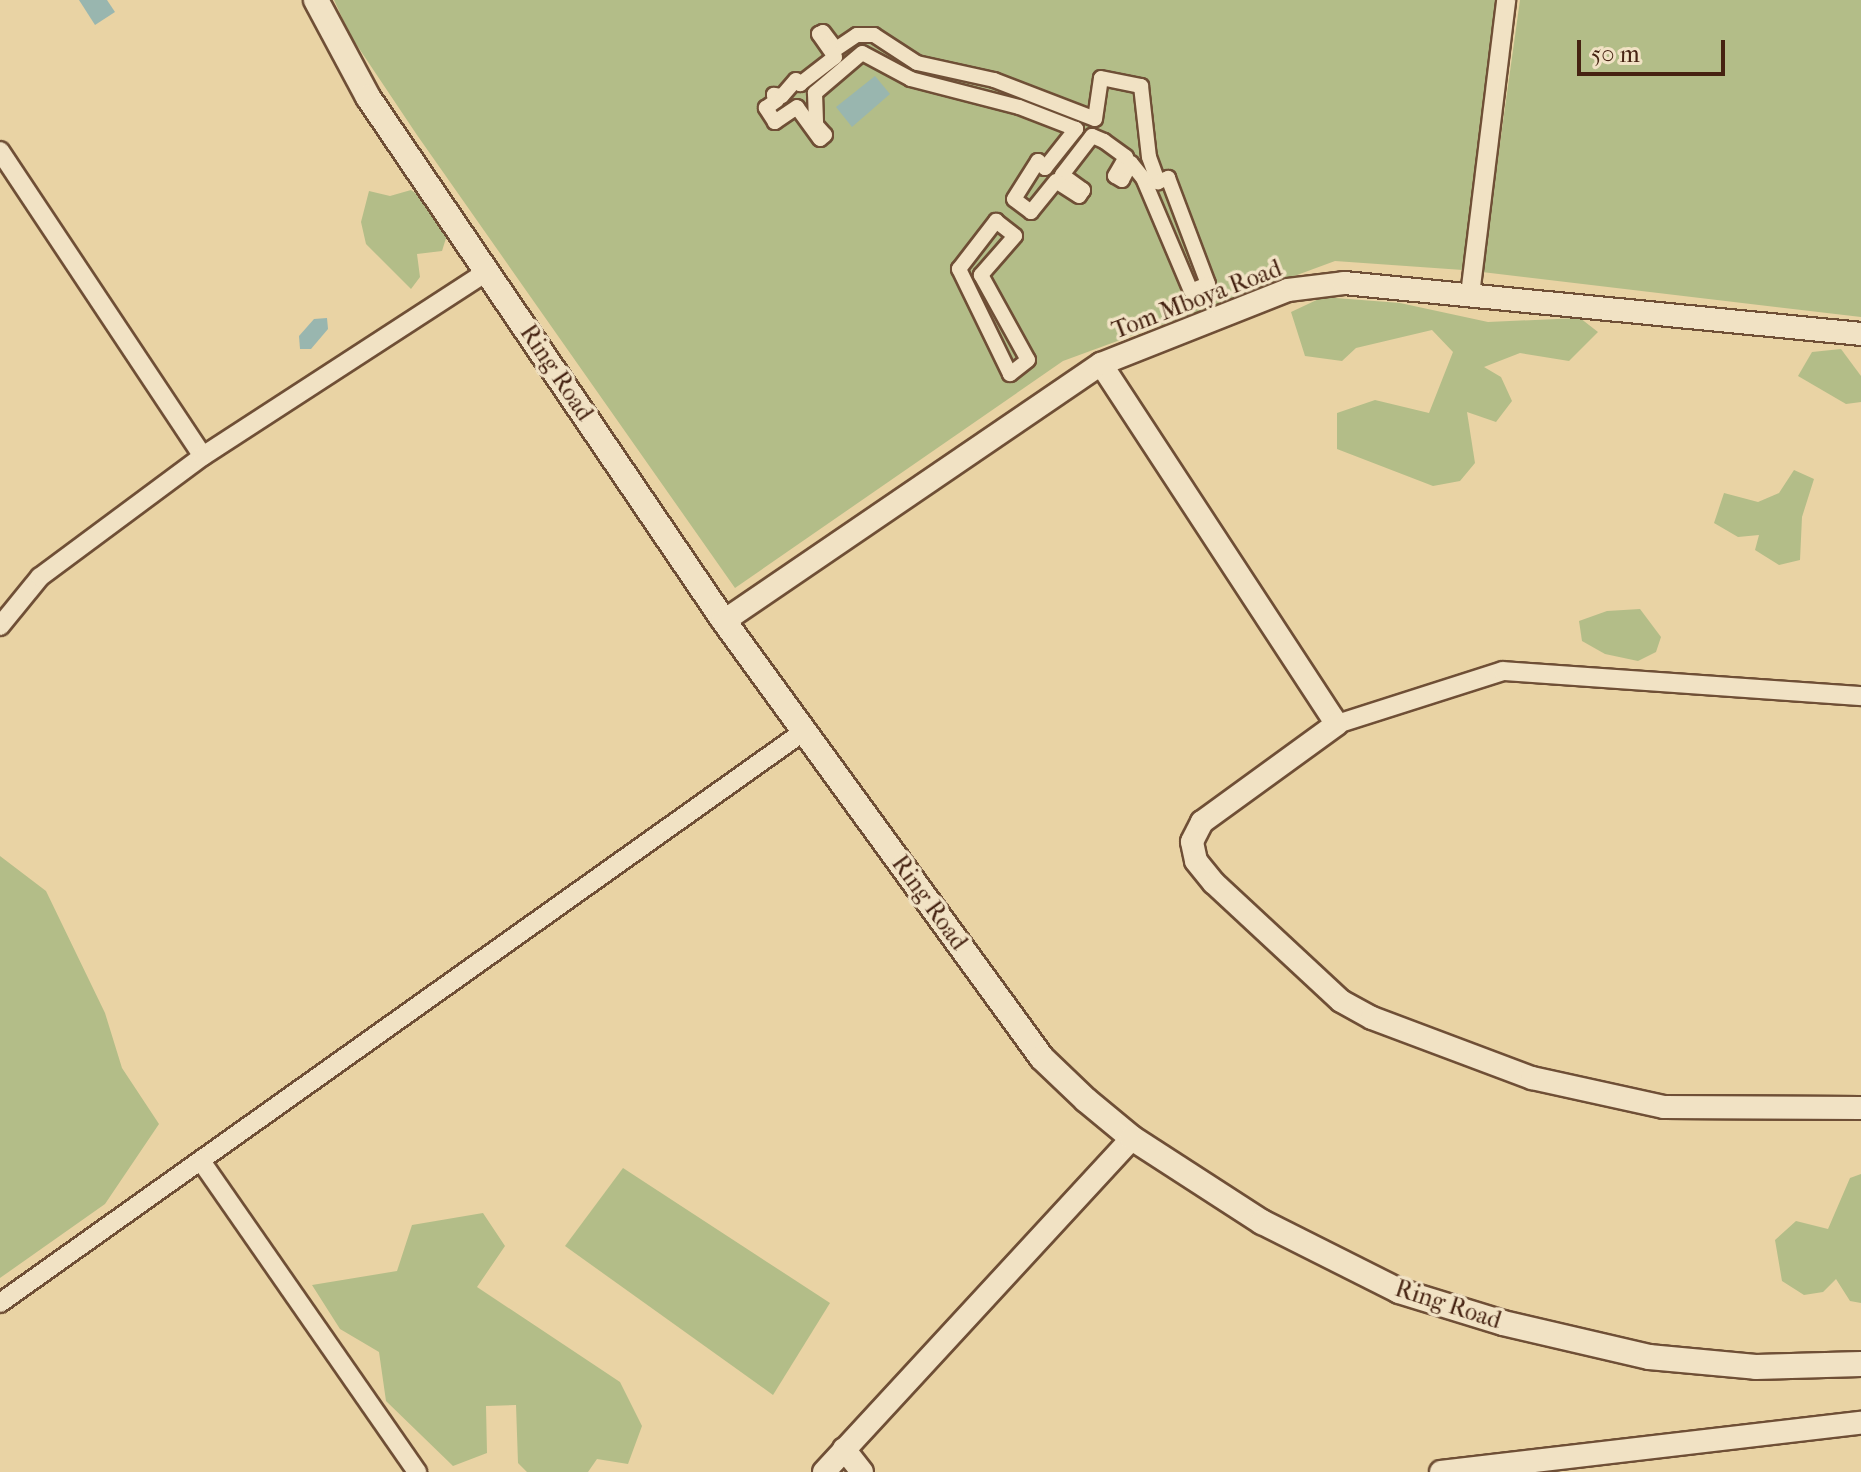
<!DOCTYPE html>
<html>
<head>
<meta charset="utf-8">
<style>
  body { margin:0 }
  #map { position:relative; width:1861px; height:1472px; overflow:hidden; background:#e9d3a4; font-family:"IM FELL French Canon",serif }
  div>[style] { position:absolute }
  .green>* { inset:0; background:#b3bd88 }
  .water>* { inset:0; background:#99b6af }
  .roads { filter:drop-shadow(2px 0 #6f4f36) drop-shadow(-2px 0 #6f4f36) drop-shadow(0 2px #6f4f36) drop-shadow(0 -2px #6f4f36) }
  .pedestrian>* { height:14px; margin:-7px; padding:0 7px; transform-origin:7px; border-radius:7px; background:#f1e2c4 }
  .minor>* { height:18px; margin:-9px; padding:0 9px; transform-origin:9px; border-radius:9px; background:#f1e2c4 }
  .tertiary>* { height:22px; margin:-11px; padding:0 11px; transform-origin:11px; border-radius:11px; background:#f1e2c4 }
  .secondary>* { height:24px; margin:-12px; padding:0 12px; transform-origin:12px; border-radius:12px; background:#f1e2c4 }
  span { translate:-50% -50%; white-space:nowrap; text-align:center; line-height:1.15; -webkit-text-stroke:7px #f1e2c4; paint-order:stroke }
  .street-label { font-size:24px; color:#462312 }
  .scale { position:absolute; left:1577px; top:40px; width:148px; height:36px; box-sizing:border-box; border:4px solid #462312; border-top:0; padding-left:10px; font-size:24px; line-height:28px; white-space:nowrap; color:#462312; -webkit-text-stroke:6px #f1e2c4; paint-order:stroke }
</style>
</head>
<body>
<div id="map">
  <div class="green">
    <div style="clip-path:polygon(334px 0,1497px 0,1463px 270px,1335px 261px,1063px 361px,735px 588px,417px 135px,350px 35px)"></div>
    <div style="clip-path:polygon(1520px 0,1861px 0,1861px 317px,1482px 272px)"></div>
    <div style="clip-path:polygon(411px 190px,452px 219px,442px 251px,417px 254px,420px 277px,411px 289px,366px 244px,361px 222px,369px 191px,390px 196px)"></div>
    <div style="clip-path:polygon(1323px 297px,1400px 303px,1488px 322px,1580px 318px,1598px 332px,1569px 361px,1520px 353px,1484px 367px,1501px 377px,1512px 401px,1496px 422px,1467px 412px,1475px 463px,1460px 481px,1433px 486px,1337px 449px,1337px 413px,1375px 400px,1429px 413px,1453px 352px,1432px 330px,1356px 348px,1342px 361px,1305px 356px,1291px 312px)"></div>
    <div style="clip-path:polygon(1841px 349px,1861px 376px,1861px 402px,1846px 404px,1798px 376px,1812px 352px)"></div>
    <div style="clip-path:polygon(1794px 470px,1814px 479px,1802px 517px,1800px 560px,1779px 565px,1755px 550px,1759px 535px,1738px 537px,1714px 523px,1724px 493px,1758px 502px,1779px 493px)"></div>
    <div style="clip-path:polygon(1640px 609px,1661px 637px,1656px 652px,1638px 661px,1605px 654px,1582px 641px,1579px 621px,1607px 611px)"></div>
    <div style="clip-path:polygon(0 856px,46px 891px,105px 1013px,122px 1068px,159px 1124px,105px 1204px,0 1278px)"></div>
    <div style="clip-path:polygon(623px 1168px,830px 1303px,773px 1395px,565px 1246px)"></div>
    <div style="clip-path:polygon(1861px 1174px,1861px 1303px,1850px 1301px,1836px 1279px,1823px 1292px,1804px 1295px,1782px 1281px,1775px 1240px,1796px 1221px,1828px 1229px,1850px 1178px)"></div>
    <div style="clip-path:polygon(483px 1213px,505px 1246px,477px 1287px,620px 1382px,642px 1426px,628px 1464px,597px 1459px,588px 1472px,527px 1472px,518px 1463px,516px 1405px,486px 1406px,487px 1453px,453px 1466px,386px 1401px,379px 1352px,340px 1329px,312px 1285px,397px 1271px,412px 1225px)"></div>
  </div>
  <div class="water">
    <div style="clip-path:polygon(79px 0,107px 0,115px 12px,95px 25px)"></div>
    <div style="clip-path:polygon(875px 76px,890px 94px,852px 127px,836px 107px)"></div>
    <div style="clip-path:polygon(327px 318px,328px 329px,311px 349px,300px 349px,299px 336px,314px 319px)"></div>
  </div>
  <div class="roads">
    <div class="pedestrian">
      <div style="left:823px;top:32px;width:21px;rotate:53deg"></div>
      <div style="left:836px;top:49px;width:25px;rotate:-34deg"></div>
      <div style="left:857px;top:35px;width:17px"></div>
      <div style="left:874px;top:35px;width:51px;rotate:33.1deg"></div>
      <div style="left:917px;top:63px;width:79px;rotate:12.4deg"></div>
      <div style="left:994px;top:80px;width:108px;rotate:21.1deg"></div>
      <div style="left:1095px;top:119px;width:41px;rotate:-81.7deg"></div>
      <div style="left:1101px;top:78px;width:41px;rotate:11.3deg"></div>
      <div style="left:1141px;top:86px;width:71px;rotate:83.6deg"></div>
      <div style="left:1149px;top:157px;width:27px;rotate:70deg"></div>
      <div style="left:1158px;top:182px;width:11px;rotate:-22deg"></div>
      <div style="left:1168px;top:178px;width:113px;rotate:69.3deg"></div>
      <div style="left:1208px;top:284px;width:18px;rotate:158deg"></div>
      <div style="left:1191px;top:291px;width:123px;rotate:-113deg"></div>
      <div style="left:1143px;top:178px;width:19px;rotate:-129deg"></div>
      <div style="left:1131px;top:163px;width:19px;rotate:118deg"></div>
      <div style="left:1122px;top:180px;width:8px;rotate:-150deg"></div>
      <div style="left:1115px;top:176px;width:22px;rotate:-60deg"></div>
      <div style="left:1126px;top:157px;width:27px;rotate:-144deg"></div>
      <div style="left:1104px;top:141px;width:13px;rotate:-157deg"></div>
      <div style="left:1092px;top:136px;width:49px;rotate:127.6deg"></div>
      <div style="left:1062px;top:175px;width:26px;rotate:36deg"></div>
      <div style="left:1083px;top:190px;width:7px;rotate:124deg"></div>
      <div style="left:1079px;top:196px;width:27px;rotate:-147deg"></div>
      <div style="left:1056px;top:181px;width:40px;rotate:129deg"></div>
      <div style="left:1031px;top:212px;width:21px;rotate:-143deg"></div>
      <div style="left:1014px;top:199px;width:45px;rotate:-57.7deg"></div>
      <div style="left:1038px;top:161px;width:10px;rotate:45deg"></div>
      <div style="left:1045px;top:168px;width:50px;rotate:-51.5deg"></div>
      <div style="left:1076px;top:129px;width:61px;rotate:-158.9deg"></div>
      <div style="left:1019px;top:107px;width:112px;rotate:-165.5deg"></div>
      <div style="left:911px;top:79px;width:55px;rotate:-152deg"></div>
      <div style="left:862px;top:53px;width:62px;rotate:139.6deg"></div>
      <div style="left:815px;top:93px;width:32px;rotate:88deg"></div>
      <div style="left:816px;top:125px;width:13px;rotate:48deg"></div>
      <div style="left:825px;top:135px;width:6px;rotate:141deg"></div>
      <div style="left:820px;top:139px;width:39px;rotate:-126deg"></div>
      <div style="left:797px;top:107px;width:27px;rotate:146deg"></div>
      <div style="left:775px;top:122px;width:17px;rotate:-123deg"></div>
      <div style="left:766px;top:108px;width:14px;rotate:-36deg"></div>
      <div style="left:777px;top:100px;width:6px;rotate:-121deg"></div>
      <div style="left:774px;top:95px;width:8px;rotate:7deg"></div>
      <div style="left:782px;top:96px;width:21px;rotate:-49deg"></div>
      <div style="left:796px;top:80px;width:6px;rotate:45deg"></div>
      <div style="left:800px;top:84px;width:44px;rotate:-37.6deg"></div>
      <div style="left:835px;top:57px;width:28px;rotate:-125deg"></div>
      <div style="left:819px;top:34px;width:4px;rotate:-27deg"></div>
      <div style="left:996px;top:221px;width:24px;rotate:38deg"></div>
      <div style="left:1015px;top:236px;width:52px;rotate:131.1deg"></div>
      <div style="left:981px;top:275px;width:97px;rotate:61.1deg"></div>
      <div style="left:1028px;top:360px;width:23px;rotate:142deg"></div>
      <div style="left:1010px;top:374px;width:117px;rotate:-115.9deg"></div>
      <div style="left:959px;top:269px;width:61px;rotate:-52.4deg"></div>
    </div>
    <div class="minor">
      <div style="left:0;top:151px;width:366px;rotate:56.4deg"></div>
      <div style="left:1470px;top:295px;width:297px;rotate:-83deg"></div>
      <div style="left:0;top:626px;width:63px;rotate:-50.8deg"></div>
      <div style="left:40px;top:577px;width:203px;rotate:-36.6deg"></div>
      <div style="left:203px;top:456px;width:340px;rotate:-33deg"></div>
      <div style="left:1337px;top:724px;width:174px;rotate:-17.7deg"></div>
      <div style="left:1503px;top:671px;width:359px;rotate:4deg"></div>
      <div style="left:201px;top:1161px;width:379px;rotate:55.2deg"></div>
      <div style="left:0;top:1303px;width:985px;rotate:-35.42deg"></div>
    </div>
    <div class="tertiary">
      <div style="left:1101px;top:364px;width:430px;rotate:56.8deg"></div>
      <div style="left:1337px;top:724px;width:167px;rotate:144deg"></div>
      <div style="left:1202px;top:822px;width:22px;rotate:117deg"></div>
      <div style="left:1192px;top:842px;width:19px;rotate:78deg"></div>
      <div style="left:1196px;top:861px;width:28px;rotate:51deg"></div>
      <div style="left:1214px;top:883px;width:173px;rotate:42.9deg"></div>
      <div style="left:1341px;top:1001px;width:35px;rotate:29deg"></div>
      <div style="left:1372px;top:1018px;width:171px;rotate:20.6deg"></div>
      <div style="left:1532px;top:1078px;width:135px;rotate:12.4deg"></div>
      <div style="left:1664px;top:1107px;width:197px;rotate:0.3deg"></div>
      <div style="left:724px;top:621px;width:456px;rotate:-34.3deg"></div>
      <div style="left:1101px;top:364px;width:201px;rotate:-21.6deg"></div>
      <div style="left:1288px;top:290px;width:56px;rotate:-7.1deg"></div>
      <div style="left:1344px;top:283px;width:520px;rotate:5.63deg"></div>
      <div style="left:844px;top:1449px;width:29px;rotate:52deg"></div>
      <div style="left:824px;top:1472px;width:454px;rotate:-47.3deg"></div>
      <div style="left:1441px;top:1472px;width:423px;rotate:-6.7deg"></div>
    </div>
    <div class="secondary">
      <div style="left:316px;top:0;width:110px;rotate:61.8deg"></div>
      <div style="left:368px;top:97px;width:633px;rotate:55.81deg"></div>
      <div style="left:724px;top:621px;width:540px;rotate:53.96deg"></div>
      <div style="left:1042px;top:1058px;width:61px;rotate:43.7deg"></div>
      <div style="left:1086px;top:1100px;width:60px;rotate:39.6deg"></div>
      <div style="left:1132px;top:1138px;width:155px;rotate:32.9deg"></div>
      <div style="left:1262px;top:1222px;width:153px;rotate:26.7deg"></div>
      <div style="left:1399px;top:1291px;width:109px;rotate:17.1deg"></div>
      <div style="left:1503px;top:1323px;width:150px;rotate:13.1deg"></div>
      <div style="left:1649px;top:1357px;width:107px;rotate:5.3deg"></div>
      <div style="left:1756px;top:1367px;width:105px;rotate:-1.6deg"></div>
    </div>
  </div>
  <div class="street-label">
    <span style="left:1197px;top:300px;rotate:-21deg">Tom Mboya Road</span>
    <span style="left:556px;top:373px;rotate:56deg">Ring Road</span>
    <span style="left:929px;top:903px;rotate:54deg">Ring Road</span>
    <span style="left:1448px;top:1305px;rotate:18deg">Ring Road</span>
  </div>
  <div class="scale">50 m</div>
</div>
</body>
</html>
